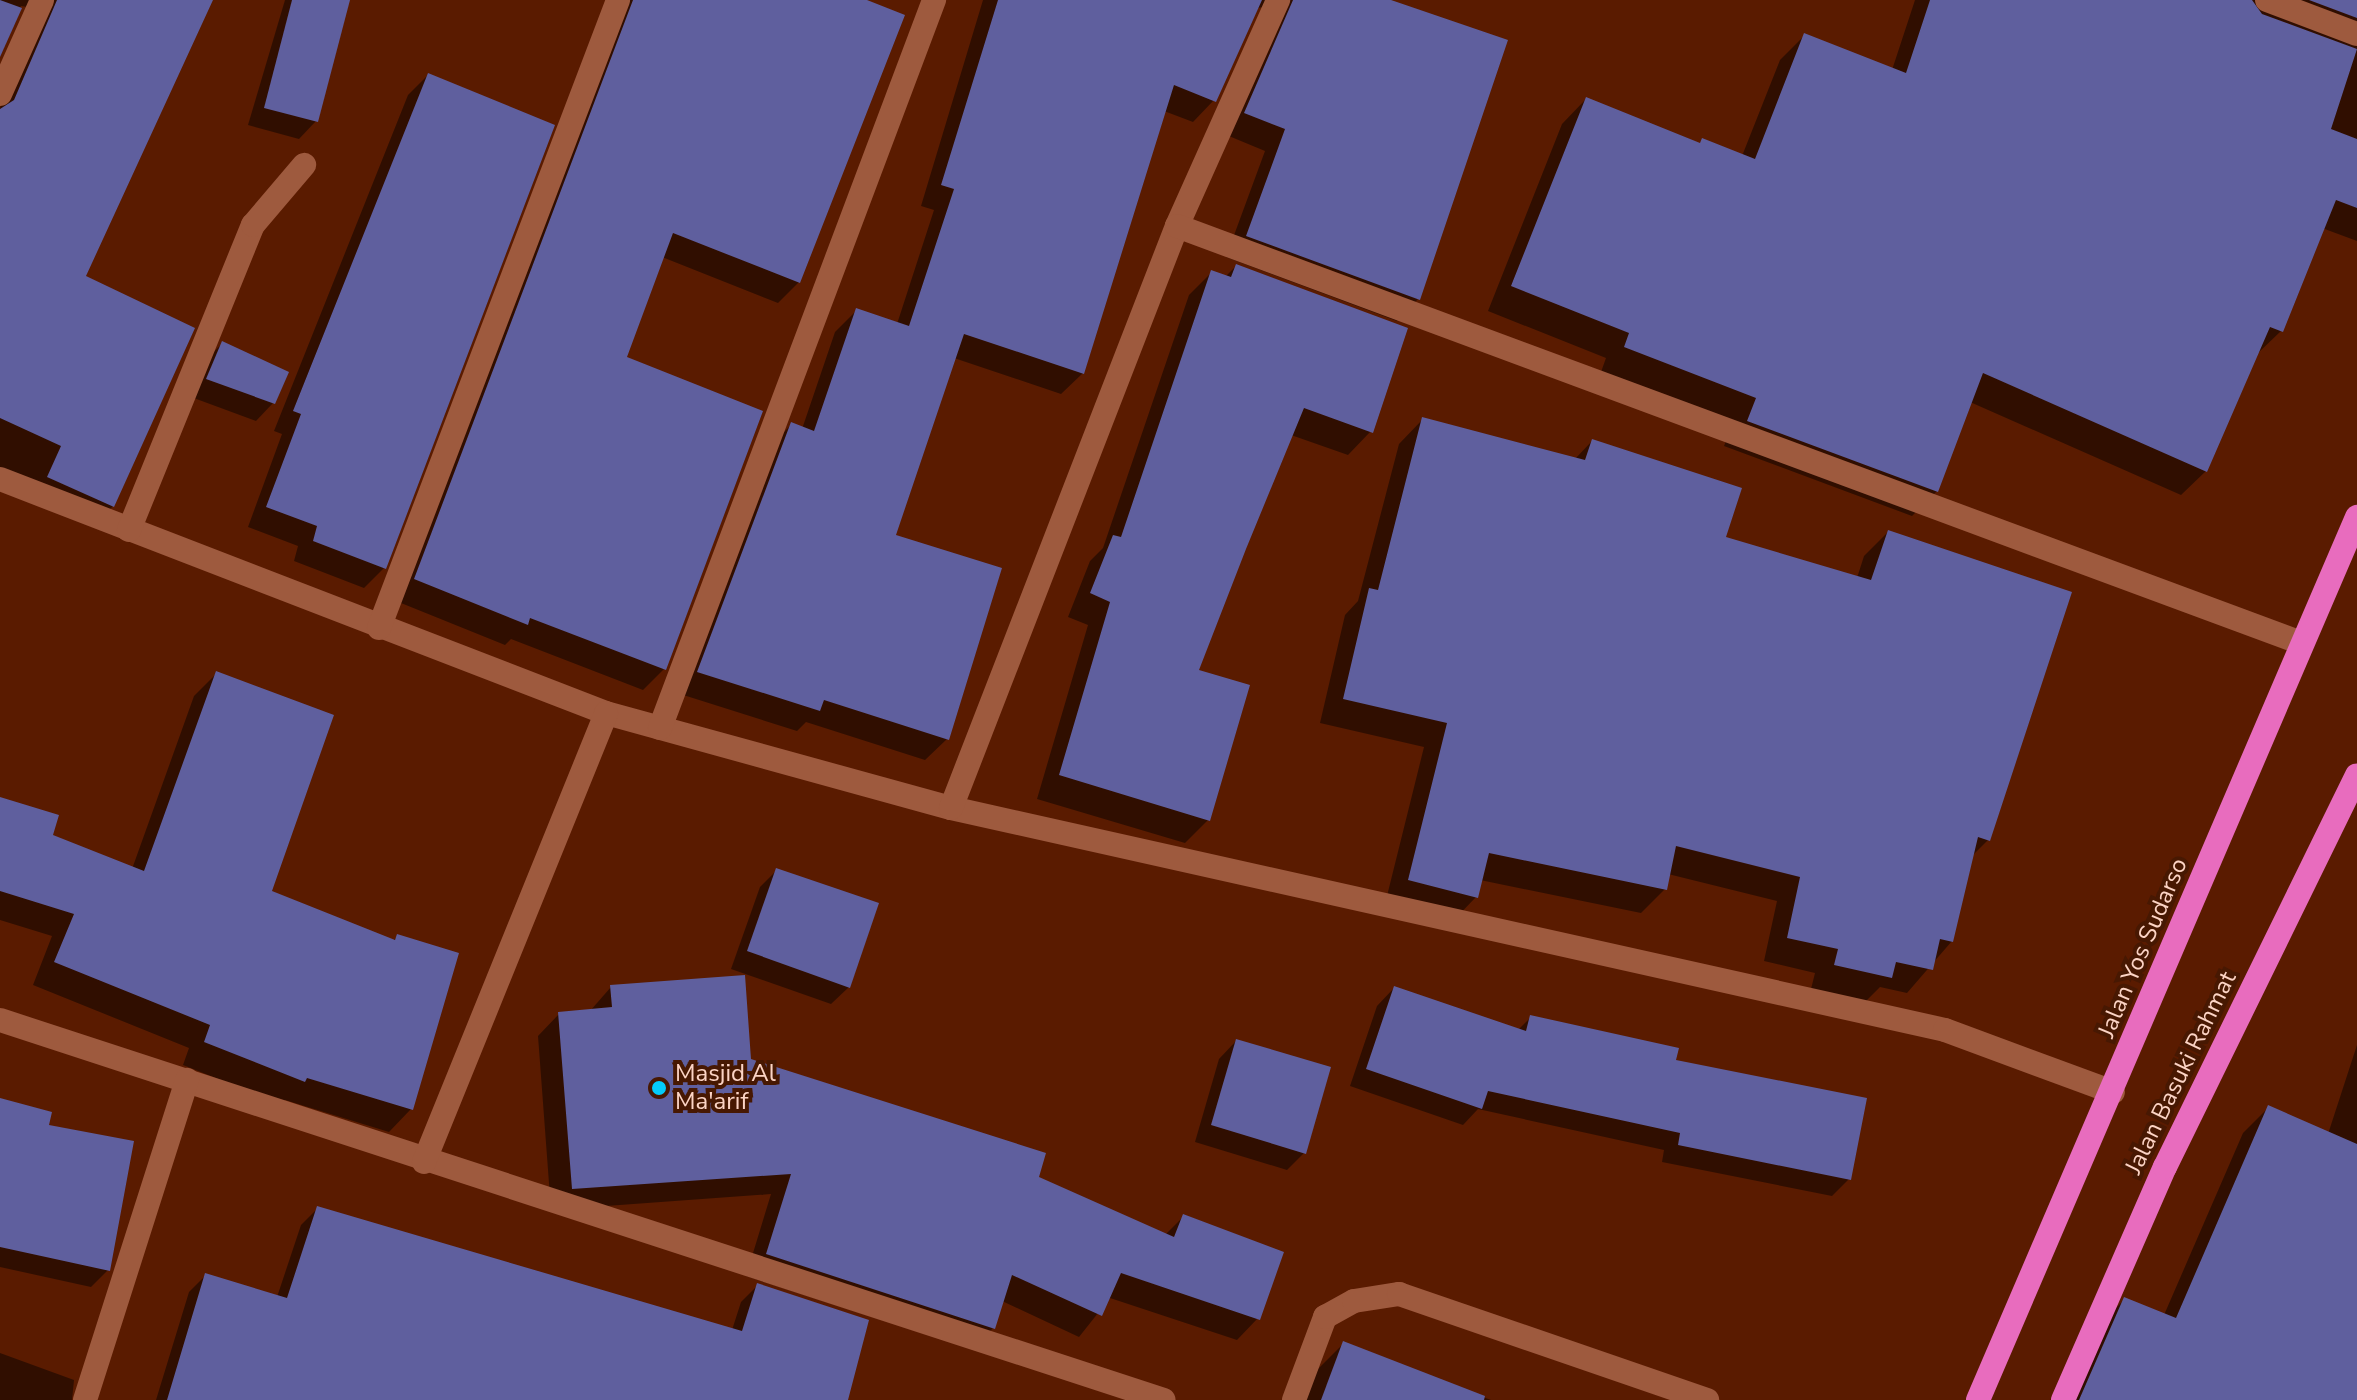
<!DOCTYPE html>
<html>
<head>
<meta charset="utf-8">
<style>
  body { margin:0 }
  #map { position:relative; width:2357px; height:1400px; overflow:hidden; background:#5a1b00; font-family:"Nunito Sans",sans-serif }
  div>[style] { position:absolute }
  .shadow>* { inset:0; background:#0007 }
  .building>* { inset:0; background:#5f5f9e }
  .lane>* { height:24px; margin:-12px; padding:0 12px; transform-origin:12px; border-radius:12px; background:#9e5a3e }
  .street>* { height:24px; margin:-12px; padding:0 12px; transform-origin:12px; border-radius:12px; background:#9e5a3e }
  .highway>* { height:24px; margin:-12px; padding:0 12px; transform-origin:12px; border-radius:12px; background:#e86cbe }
  .dots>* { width:22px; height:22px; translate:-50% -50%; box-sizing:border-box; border:4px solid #471802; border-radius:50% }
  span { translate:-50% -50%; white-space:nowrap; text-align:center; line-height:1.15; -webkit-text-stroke:8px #471802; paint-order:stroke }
  .street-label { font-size:24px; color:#fcd4c5 }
  .poi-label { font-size:24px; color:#fcd4c5 }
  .left { translate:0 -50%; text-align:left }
</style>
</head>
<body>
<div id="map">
  <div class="shadow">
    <div style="clip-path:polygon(0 0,209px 0,83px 277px,113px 506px,92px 527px,0 485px,0 108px,35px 29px,28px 7px,21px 6px,0 52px)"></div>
    <div style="clip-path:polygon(285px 0,338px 0,316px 121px,299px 139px,248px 125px)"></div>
    <div style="clip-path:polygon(618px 0,861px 0,799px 282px,778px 303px,662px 257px,624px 359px,761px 412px,664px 669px,643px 690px,511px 639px,505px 645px,396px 601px)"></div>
    <div style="clip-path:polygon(983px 0,1385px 0,1418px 299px,1397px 321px,1226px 257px,1265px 151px,1224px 134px,1263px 7px,1258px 8px,1214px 100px,1193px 122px,1164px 111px,1083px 373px,1061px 394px,954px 358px,893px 536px,947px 739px,925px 760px,806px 722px,797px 731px,677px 693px,770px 446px,792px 424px,802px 429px,835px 332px,857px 310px,897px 324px,934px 210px,921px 206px)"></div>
    <div style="clip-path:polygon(1915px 0,2357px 0,2357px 241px,2322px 228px,2281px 331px,2256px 355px,2206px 471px,2181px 495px,1970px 402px,1937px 491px,1912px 516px,1724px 446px,1733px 423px,1601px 372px,1606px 358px,1488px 311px,1562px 124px,1586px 99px,1699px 145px,1742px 156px,1780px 60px,1804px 36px,1892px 70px)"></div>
    <div style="clip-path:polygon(428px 75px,384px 568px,364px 588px,294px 561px,298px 546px,248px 527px,282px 434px,274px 431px,408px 95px)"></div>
    <div style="clip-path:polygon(1236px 266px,1371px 431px,1348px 455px,1291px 435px,1196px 672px,1208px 820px,1185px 843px,1037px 799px,1088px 625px,1068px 617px,1090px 561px,1103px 548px,1189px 295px,1212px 272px,1225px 277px)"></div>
    <div style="clip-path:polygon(223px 343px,273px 403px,256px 421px,191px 397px,205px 360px)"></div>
    <div style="clip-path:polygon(1423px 419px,1575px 459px,1592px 441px,1724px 538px,1857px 578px,1864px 556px,1888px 532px,1988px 840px,1971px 857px,1952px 941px,1907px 993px,1880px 987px,1866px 1001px,1811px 989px,1815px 973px,1764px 961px,1777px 901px,1668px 874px,1665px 889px,1641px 913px,1480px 880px,1476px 897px,1452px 922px,1385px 904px,1424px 747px,1320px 723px,1345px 615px,1358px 601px,1399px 444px)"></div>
    <div style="clip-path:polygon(217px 673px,269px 892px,393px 941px,398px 936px,411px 1109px,389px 1132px,285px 1100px,281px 1104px,183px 1065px,189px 1048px,33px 985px,52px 936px,0 920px,0 799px,51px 836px,132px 869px,194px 696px)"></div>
    <div style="clip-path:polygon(777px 870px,849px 987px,831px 1004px,731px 969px,760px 887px)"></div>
    <div style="clip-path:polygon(611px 987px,749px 1061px,1165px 1235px,1184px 1216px,1258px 1318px,1237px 1340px,1110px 1298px,1079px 1337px,1002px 1301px,993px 1328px,972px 1349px,746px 1276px,771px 1194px,551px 1210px,538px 1036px,559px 1014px,590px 1011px)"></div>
    <div style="clip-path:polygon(1394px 988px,1518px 1030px,1531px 1017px,1674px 1061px,1849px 1179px,1832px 1196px,1662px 1162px,1664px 1150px,1478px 1109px,1463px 1125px,1350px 1086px,1377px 1006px)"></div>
    <div style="clip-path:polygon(1236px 1041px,1304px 1153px,1287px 1170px,1195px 1142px,1219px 1059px)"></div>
    <div style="clip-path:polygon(2357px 1045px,2357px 1400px,2067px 1400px,2099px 1325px,2125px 1299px,2164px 1315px,2243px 1133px,2269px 1107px,2328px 1134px)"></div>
    <div style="clip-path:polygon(0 1100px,47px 1126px,108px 1270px,91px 1287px,0 1267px)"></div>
    <div style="clip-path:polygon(318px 1208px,732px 1330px,741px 1302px,758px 1285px,846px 1400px,156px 1400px,189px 1292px,206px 1275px,277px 1297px,301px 1225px)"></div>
    <div style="clip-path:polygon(1343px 1344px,1491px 1400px,1303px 1400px,1313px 1374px)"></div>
    <div style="clip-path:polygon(0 1353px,74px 1380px,72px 1400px,0 1400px)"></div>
  </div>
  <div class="building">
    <div style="clip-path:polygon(0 0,22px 8px,0 57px)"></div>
    <div style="clip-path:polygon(57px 0,213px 0,86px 276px,195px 328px,114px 507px,47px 477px,61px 446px,0 418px,0 109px,14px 100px)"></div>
    <div style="clip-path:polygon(292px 0,350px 0,318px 122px,264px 108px)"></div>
    <div style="clip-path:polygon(633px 0,867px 0,905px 15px,800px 283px,673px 233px,627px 357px,763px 411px,666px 670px,530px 618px,528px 625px,414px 579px)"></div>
    <div style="clip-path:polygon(998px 0,1262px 0,1216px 102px,1174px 85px,1084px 374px,964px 334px,896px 535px,1002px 568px,949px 740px,824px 700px,820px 711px,697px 672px,791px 422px,814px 431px,856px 308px,909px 326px,954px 189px,941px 185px)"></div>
    <div style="clip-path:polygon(1293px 0,1391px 0,1508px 40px,1420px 300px,1246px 236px,1285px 129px,1244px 113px)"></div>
    <div style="clip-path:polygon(1930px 0,2252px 0,2262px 14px,2357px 49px,2331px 129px,2357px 139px,2357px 208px,2336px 200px,2283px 332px,2270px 327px,2207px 472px,1983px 373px,1938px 492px,1747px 421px,1756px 398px,1624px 347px,1629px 333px,1511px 286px,1586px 97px,1700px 143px,1702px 138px,1755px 159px,1804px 33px,1906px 73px)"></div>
    <div style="clip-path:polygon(2309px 0,2357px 0,2357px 18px)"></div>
    <div style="clip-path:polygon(428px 73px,555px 125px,386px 569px,313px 541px,317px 526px,266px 507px,301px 414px,293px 411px)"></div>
    <div style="clip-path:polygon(1236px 264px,1408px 328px,1373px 433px,1304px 408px,1246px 549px,1199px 670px,1250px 685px,1210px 821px,1059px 775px,1110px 602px,1090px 593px,1113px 535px,1121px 537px,1211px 270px,1231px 277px)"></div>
    <div style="clip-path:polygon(222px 341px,289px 372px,275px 404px,206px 379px)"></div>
    <div style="clip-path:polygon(1422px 417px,1585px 460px,1592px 439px,1742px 488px,1726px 537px,1871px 580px,1888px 530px,2072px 592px,1990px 841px,1978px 837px,1953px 942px,1940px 939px,1933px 970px,1896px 962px,1892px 978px,1834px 965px,1838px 949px,1787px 938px,1800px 877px,1676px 846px,1667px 890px,1489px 853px,1478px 898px,1408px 880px,1447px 723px,1343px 699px,1369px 588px,1378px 590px)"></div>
    <div style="clip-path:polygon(216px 671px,334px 715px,272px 891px,395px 940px,397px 934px,459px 953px,413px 1110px,307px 1078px,305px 1082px,204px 1042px,210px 1025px,54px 962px,74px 914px,0 891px,0 797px,59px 815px,53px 835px,144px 871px)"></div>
    <div style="clip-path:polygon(776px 868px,879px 903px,850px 988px,747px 951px)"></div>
    <div style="clip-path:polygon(745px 975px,751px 1059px,1046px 1153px,1039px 1177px,1174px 1237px,1183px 1214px,1284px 1252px,1260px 1320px,1121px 1273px,1102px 1316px,1012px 1275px,995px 1329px,766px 1254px,791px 1174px,572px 1189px,558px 1012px,612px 1007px,610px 985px)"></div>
    <div style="clip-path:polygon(1394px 986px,1526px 1031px,1530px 1015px,1679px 1048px,1676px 1060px,1867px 1098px,1851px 1180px,1678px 1145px,1680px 1133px,1488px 1091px,1482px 1109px,1366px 1069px)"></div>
    <div style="clip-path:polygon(1236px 1039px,1331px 1067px,1306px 1154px,1211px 1125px)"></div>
    <div style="clip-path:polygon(0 1098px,52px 1112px,49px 1125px,134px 1141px,110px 1271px,0 1247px)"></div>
    <div style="clip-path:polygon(2268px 1105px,2357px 1144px,2357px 1400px,2079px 1400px,2124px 1297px,2176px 1318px)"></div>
    <div style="clip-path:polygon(317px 1206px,742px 1331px,757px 1283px,869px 1320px,848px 1400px,167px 1400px,205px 1273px,287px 1298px)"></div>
    <div style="clip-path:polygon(1343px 1341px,1485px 1396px,1484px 1400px,1321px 1400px)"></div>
  </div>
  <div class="lane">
    <div style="left:1294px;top:1400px;width:89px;rotate:-69.5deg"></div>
    <div style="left:1325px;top:1317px;width:33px;rotate:-29deg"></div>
    <div style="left:1354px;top:1301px;width:46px;rotate:-8.8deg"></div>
    <div style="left:1399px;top:1294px;width:326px;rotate:19deg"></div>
  </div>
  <div class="street">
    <div style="left:2267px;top:0;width:96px;rotate:20.7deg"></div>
    <div style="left:0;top:94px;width:103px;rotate:-65.9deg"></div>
    <div style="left:1177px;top:226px;width:248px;rotate:-65.9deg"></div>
    <div style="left:0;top:479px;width:650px;rotate:21.11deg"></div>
    <div style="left:606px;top:713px;width:358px;rotate:15.4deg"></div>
    <div style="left:951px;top:808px;width:1018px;rotate:12.59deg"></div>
    <div style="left:1945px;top:1030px;width:179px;rotate:20.3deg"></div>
    <div style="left:129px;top:530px;width:329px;rotate:-67.9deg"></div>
    <div style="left:253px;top:225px;width:79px;rotate:-49.6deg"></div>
    <div style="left:379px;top:628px;width:672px;rotate:-69.16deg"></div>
    <div style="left:660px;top:728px;width:778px;rotate:-69.37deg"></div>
    <div style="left:951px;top:808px;width:624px;rotate:-68.78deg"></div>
    <div style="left:1177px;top:226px;width:1199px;rotate:20.35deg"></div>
    <div style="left:0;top:1020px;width:1224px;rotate:18.08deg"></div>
    <div style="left:424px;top:1162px;width:484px;rotate:-67.9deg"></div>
    <div style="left:85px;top:1400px;width:336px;rotate:-72.3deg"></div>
  </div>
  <div class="highway">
    <div style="left:1978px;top:1400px;width:961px;rotate:-66.77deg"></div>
    <div style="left:2063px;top:1400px;width:254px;rotate:-66.4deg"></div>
    <div style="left:2165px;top:1167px;width:436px;rotate:-63.9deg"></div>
  </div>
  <div class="dots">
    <div style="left:659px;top:1088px;background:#04cbf9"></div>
  </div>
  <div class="street-label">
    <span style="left:2143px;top:948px;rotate:-67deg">Jalan Yos Sudarso</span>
    <span style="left:2181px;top:1073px;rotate:-64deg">Jalan Basuki Rahmat</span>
  </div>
  <div class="poi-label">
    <span class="left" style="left:675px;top:1088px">Masjid Al<br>Ma'arif</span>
  </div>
</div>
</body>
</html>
